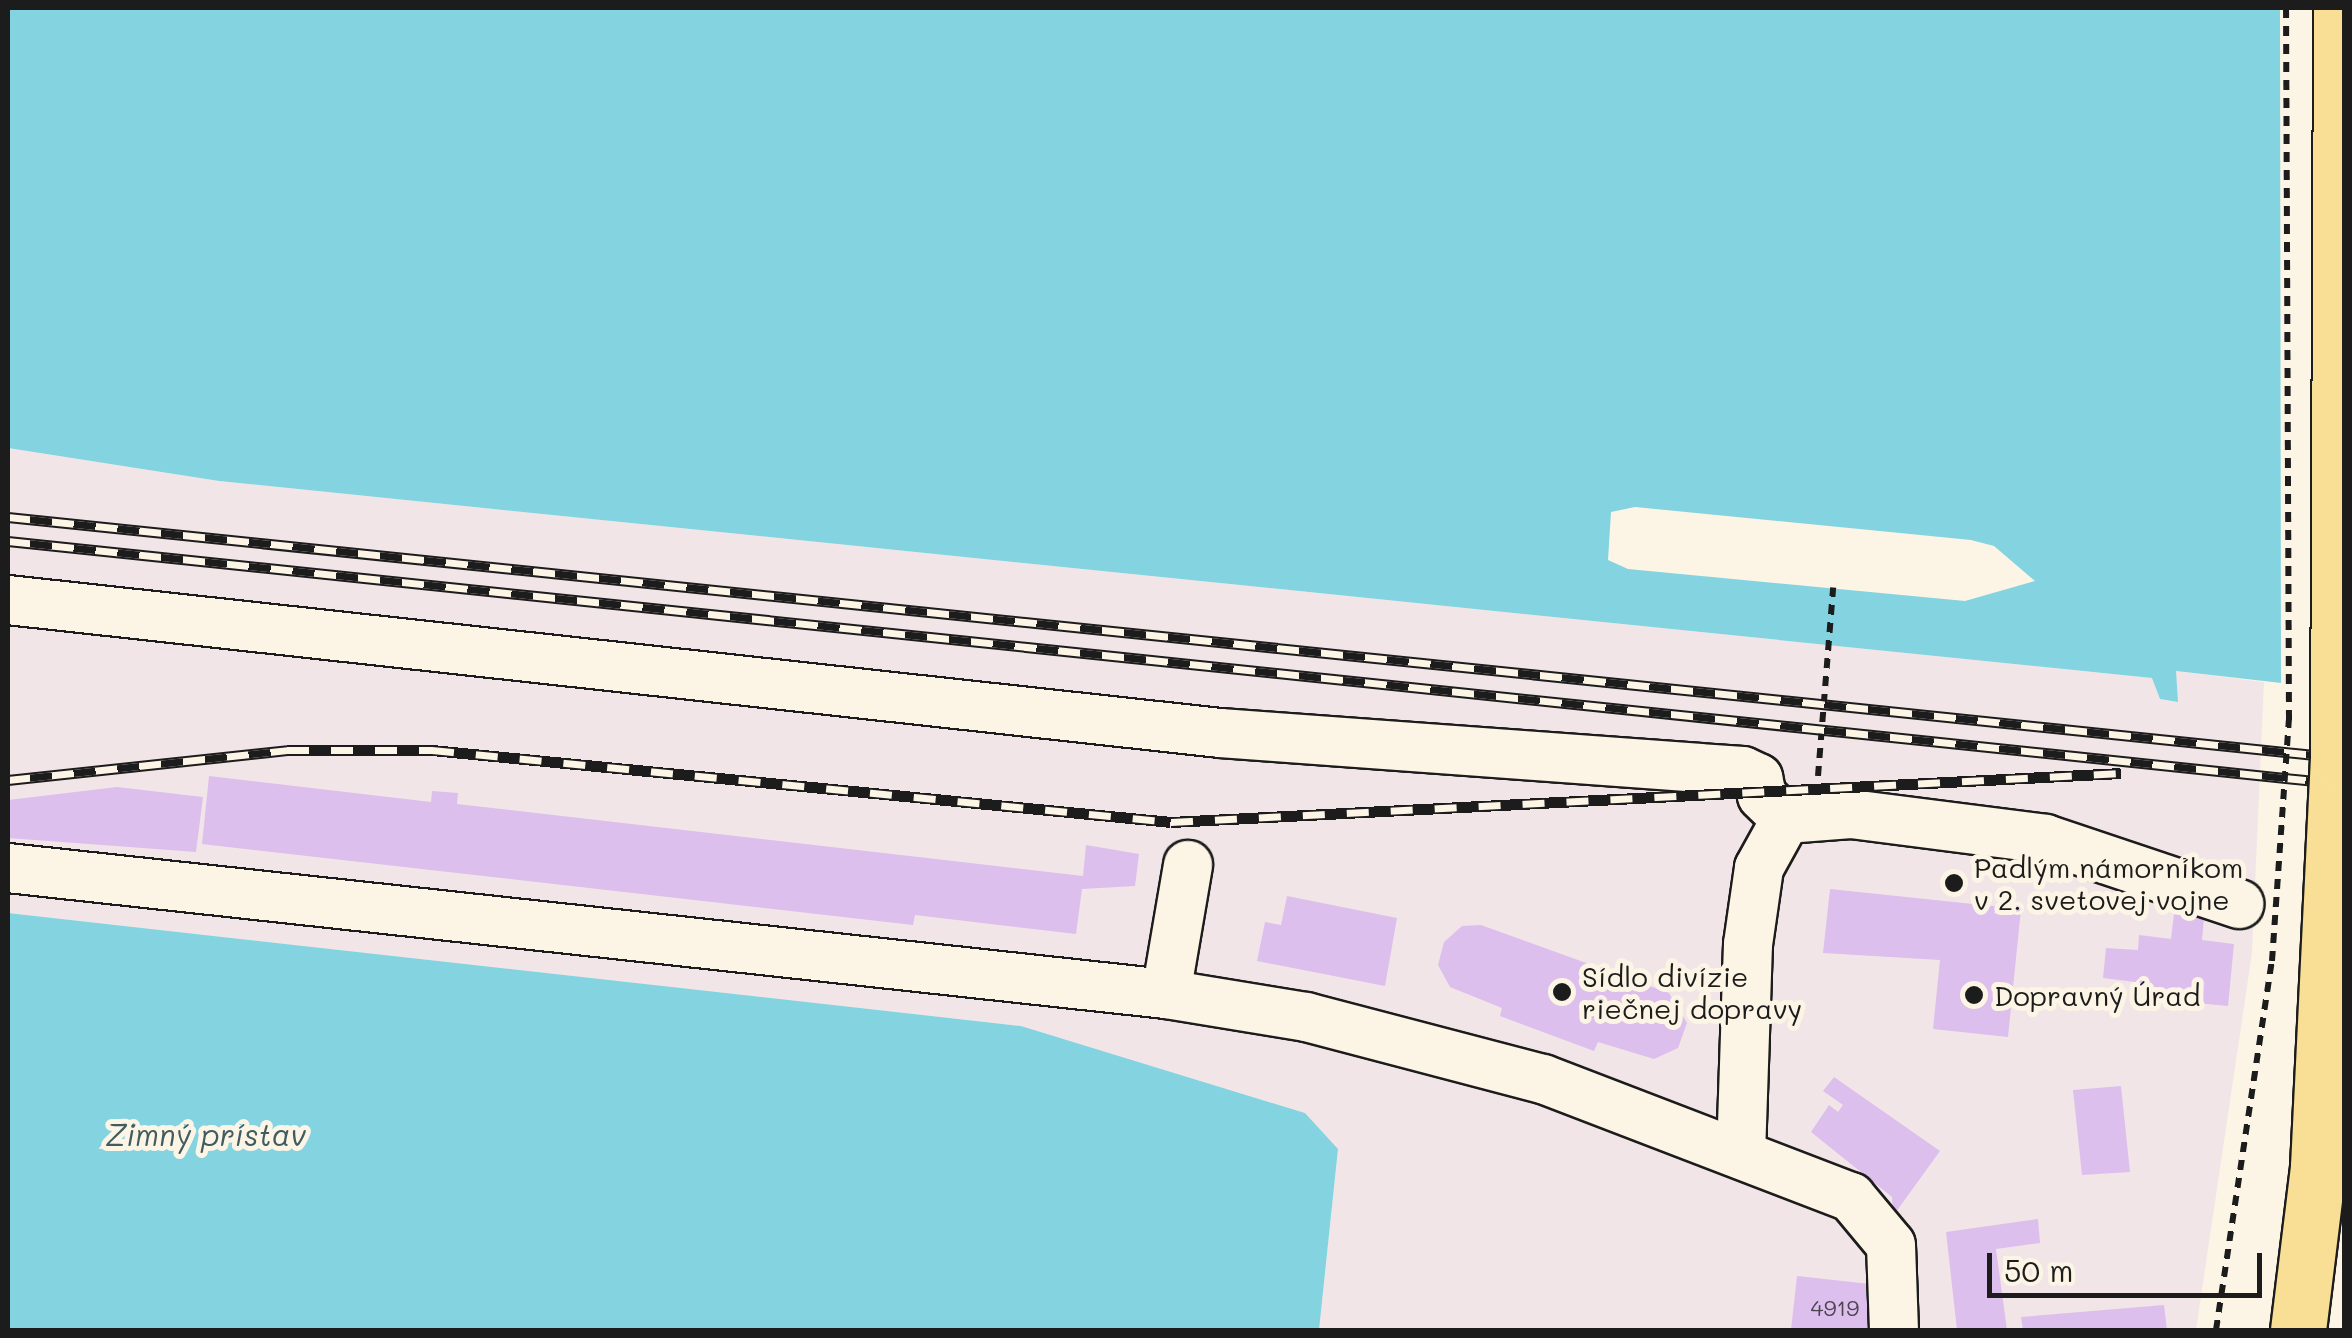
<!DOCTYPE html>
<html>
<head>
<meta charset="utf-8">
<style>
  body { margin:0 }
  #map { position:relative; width:2352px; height:1338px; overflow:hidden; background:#fcf5e5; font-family:Mali,sans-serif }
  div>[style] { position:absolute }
  .built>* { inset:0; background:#f2e5e7 }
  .water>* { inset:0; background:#84d3e1 }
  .pier>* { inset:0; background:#fcf5e5 }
  .building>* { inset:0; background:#dcbfed }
  .path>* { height:6px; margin-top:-3px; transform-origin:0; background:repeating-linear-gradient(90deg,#1c1c1c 0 10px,transparent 0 18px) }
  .roads { filter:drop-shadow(2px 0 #1c1c1c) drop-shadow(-2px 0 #1c1c1c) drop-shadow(0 2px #1c1c1c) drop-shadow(0 -2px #1c1c1c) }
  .minor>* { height:48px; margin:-24px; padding:0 24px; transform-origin:24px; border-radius:24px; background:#fcf5e5 }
  .rail>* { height:11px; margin-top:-5.5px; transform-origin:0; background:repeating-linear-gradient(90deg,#fcf5e5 0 22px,#1c1c1c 0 44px); box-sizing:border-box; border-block:2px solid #1c1c1c }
  .path-bridge>* { height:6px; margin-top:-3px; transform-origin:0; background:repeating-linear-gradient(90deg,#1c1c1c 0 10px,transparent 0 18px) }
  .bridges { filter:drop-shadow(2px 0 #1c1c1c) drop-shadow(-2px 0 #1c1c1c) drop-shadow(0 2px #1c1c1c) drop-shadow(0 -2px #1c1c1c) }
  .major-bridge>* { height:55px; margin:-27.5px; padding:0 27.5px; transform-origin:27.5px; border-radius:27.5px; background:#f9df96 }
  .dots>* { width:28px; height:28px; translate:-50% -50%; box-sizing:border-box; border:5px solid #fcf5e5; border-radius:50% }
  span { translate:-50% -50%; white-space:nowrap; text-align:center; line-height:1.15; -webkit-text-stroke:10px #fcf5e5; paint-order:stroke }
  .number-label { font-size:22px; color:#4c4550 }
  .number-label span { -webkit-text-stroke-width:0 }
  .poi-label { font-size:28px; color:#1c1c1c }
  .left { translate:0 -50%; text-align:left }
  .water-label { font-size:30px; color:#405c61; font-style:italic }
  .frame { position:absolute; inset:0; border:10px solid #1c1c1c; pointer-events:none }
  .scale { position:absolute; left:1987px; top:1253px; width:275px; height:45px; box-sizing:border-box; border:5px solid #1c1c1c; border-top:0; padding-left:12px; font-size:30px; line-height:35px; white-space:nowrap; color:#1c1c1c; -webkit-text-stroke:8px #fcf5e5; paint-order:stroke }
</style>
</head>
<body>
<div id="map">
  <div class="built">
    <div style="clip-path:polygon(8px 448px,219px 481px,2153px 678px,2160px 699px,2177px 702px,2175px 671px,2264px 682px,2252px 953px,2196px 1330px,1319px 1330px,1338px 1149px,1305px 1113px,1021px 1026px,8px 913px)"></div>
  </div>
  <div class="water">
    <div style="clip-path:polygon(8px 8px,2344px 8px,2344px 690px,2176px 671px,2178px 702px,2160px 699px,2152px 678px,219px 481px,8px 448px)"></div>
    <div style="clip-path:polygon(8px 913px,1021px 1026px,1305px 1113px,1338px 1149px,1319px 1330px,8px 1330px)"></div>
  </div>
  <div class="pier">
    <div style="clip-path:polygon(2280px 8px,2344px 8px,2344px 695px,2281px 689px)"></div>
    <div style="clip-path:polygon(1635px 507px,1971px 540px,1994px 546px,2035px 581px,1965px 601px,1628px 569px,1608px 560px,1611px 512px)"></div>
  </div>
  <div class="building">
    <div style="clip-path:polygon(209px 776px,431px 802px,432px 791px,458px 793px,457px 804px,1083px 876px,1086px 845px,1139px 854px,1135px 886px,1082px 889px,1076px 934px,915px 915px,913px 925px,202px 844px)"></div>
    <div style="clip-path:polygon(117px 787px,203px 797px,196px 852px,8px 838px,8px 800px)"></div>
    <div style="clip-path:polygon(1830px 889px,2021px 909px,2008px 1037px,1933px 1029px,1940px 960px,1823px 953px)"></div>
    <div style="clip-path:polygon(1287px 896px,1397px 918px,1385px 986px,1257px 961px,1265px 922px,1281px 925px)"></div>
    <div style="clip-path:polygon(2174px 914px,2204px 918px,2202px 940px,2234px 944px,2228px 1006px,2133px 997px,2135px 982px,2103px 978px,2106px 948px,2138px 950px,2139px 935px,2171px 939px)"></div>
    <div style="clip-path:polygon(1481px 925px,1669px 993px,1687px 1023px,1678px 1048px,1654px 1059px,1598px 1042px,1594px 1051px,1500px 1016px,1502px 1008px,1450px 987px,1438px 965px,1444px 942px,1462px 926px)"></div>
    <div style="clip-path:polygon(1834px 1077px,1940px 1151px,1893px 1216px,1892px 1197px,1811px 1132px,1829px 1105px,1838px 1112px,1843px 1105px,1823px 1091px)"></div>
    <div style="clip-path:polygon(2121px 1086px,2130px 1172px,2082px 1175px,2073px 1090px)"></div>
    <div style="clip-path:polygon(2038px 1219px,2040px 1243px,1996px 1249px,2007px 1330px,1957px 1330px,1946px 1232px)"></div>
    <div style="clip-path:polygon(1797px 1276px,1879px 1285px,1874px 1330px,1791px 1330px)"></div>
    <div style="clip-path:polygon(2164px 1305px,2167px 1330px,2023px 1330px,2021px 1317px)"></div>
  </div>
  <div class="path">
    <div style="left:1818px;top:776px;width:189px;rotate:-85.4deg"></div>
    <div style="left:2216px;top:1330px;width:373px;rotate:-81.4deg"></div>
  </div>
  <div class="roads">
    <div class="minor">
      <div style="left:8px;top:600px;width:1219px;rotate:6.26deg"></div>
      <div style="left:1220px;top:733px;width:524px;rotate:4.16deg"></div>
      <div style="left:1743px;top:771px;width:17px;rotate:25deg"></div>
      <div style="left:1758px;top:778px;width:18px;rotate:77deg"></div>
      <div style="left:1762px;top:796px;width:33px;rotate:44deg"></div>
      <div style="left:1786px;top:819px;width:56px;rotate:118.9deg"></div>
      <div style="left:1759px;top:868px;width:77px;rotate:98.2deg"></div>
      <div style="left:1748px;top:944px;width:210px;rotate:91.9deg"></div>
      <div style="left:1786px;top:819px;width:65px;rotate:-4.4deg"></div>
      <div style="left:1851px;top:814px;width:196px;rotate:7.3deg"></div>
      <div style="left:2045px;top:839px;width:205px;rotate:18.5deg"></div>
      <div style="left:8px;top:868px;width:1165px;rotate:6.21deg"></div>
      <div style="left:1166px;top:994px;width:142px;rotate:9.3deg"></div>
      <div style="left:1306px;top:1017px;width:245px;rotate:14.7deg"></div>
      <div style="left:1543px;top:1079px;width:330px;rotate:21deg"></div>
      <div style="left:1851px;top:1197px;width:62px;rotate:50.2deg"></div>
      <div style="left:1891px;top:1245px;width:85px;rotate:88deg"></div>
      <div style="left:1166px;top:994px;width:131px;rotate:-80.3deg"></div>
    </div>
  </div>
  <div class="rail">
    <div style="left:8px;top:517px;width:2348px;rotate:5.89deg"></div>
    <div style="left:8px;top:541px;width:2349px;rotate:5.94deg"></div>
    <div style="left:8px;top:780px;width:281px;rotate:-6.1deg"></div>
    <div style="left:287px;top:750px;width:145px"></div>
    <div style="left:432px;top:750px;width:742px;rotate:5.56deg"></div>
    <div style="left:1171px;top:822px;width:951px;rotate:-2.95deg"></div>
  </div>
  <div class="path-bridge">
    <div style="left:2272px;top:961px;width:242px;rotate:-86deg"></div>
    <div style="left:2289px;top:720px;width:712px;rotate:-90.24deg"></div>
  </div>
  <div class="bridges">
    <div class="major-bridge">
      <div style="left:2298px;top:1330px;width:165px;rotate:-83deg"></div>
      <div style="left:2318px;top:1166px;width:407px;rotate:-87.2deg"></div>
      <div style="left:2338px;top:759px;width:751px;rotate:-89.77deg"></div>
    </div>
  </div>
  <div class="dots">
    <div style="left:1954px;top:883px;background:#1c1c1c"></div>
    <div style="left:1562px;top:992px;background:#1c1c1c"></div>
    <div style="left:1974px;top:995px;background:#1c1c1c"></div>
  </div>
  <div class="number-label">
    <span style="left:1835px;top:1308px">4919</span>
  </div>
  <div class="poi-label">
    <span class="left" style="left:1974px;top:883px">Padlým námorníkom<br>v 2. svetovej vojne</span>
    <span class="left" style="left:1582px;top:992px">Sídlo divízie<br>riečnej dopravy</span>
    <span class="left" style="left:1994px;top:995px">Dopravný Úrad</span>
  </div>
  <div class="water-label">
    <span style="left:206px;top:1134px">Zimný prístav</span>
  </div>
  <div class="frame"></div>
  <div class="scale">50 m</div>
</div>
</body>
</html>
